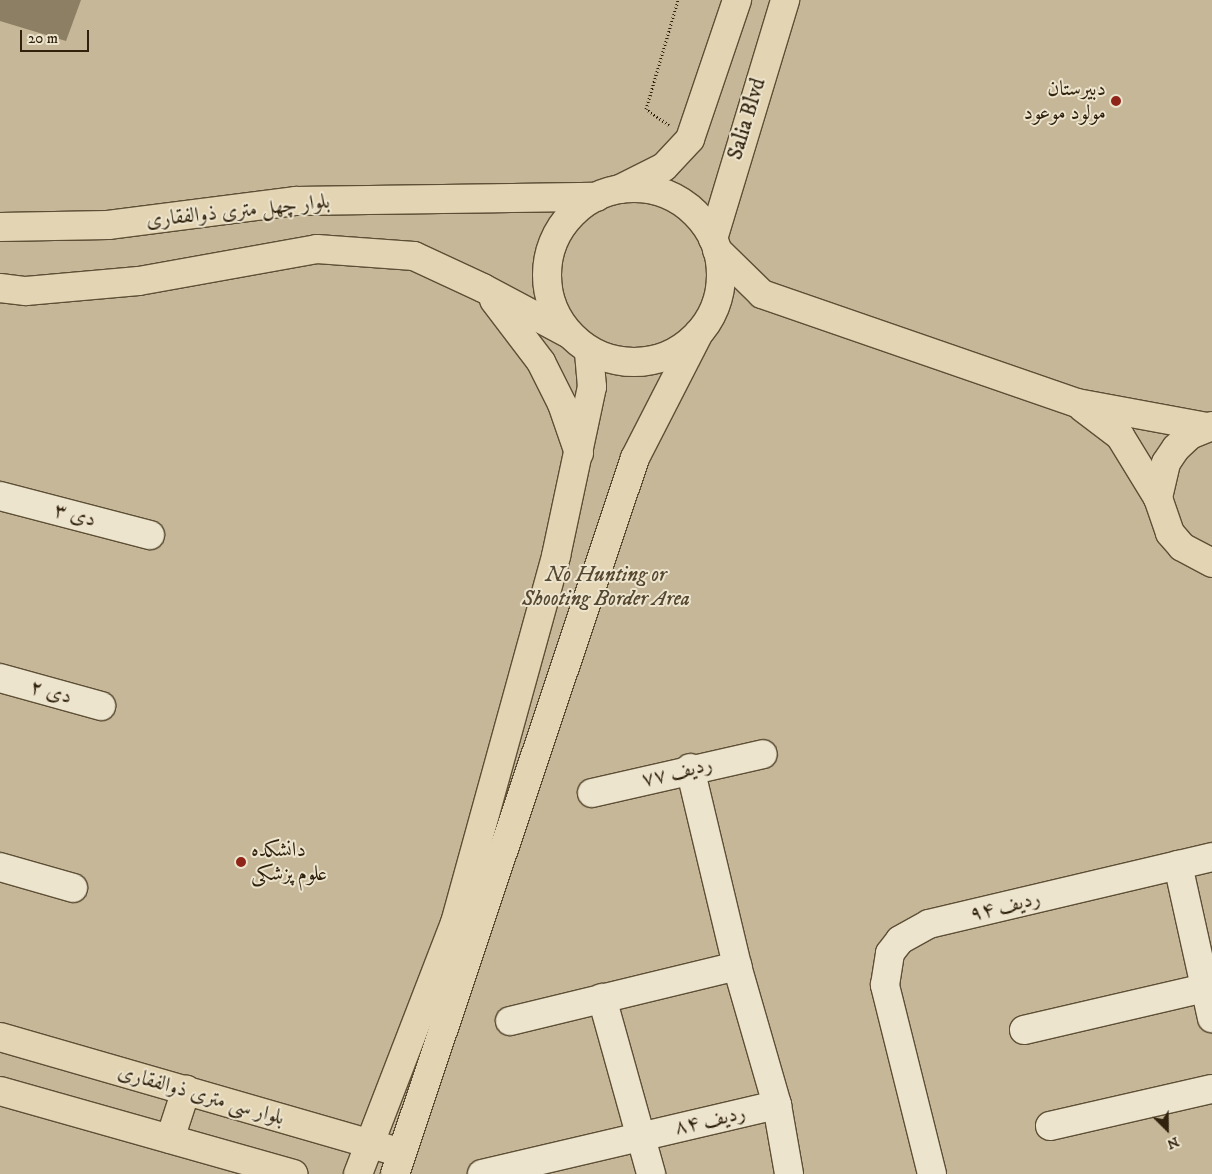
<!DOCTYPE html>
<html>
<head>
<meta charset="utf-8">
<style>
  body { margin:0 }
  #map { position:relative; width:1212px; height:1174px; overflow:hidden; background:#e3d5b3; font-family:"IM FELL DW Pica",Amiri,serif }
  div>[style] { position:absolute }
  .green>* { inset:0; background:#c5b797 }
  .building>* { inset:0; background:#8d7f63 }
  .path>* { height:3px; margin-top:-1.5px; transform-origin:0; background:repeating-linear-gradient(90deg,#30220d 0 1px,transparent 0 3.5px) }
  .roads { filter:drop-shadow(1px 0 #5d4f36) drop-shadow(-1px 0 #5d4f36) drop-shadow(0 1px #5d4f36) drop-shadow(0 -1px #5d4f36) }
  .minor>* { height:28px; margin:-14px; padding:0 14px; transform-origin:14px; border-radius:14px; background:#ede4ce }
  .major>* { height:28px; margin:-14px; padding:0 14px; transform-origin:14px; border-radius:14px; background:#e3d5b3 }
  .major>.ring { margin:-14px; padding:0; box-sizing:content-box; background:none; border:28px solid #e3d5b3; border-radius:50% }
  .dots>* { width:14px; height:14px; translate:-50% -50%; box-sizing:border-box; border:2px solid #ede4ce; border-radius:50% }
  span { translate:-50% -50%; white-space:nowrap; text-align:center; line-height:1.15; -webkit-text-stroke:4px #ede4ce; paint-order:stroke }
  .poi-label { font-size:21px; color:#30220d }
  .right { translate:-100% -50%; text-align:right }
  .left { translate:0 -50%; text-align:left }
  .street-label { font-size:21px; color:#30220d }
  .park-label { font-size:21px; color:#554730; font-style:italic }
  .north { position:absolute; left:1142px; top:1104px; width:50px; height:50px; -webkit-text-stroke:4px #ede4ce; paint-order:stroke; rotate:157deg; font-size:14px; font-weight:700; line-height:20px; text-align:center; color:#30220d }
  .north::after { content:''; display:block; margin:auto; width:18px; height:22px; background:#30220d; clip-path:polygon(50% 0,100% 100%,50% 72%,0 100%) }
  .scale { position:absolute; left:20px; top:30px; width:69px; height:22px; box-sizing:border-box; border:2px solid #30220d; border-top:0; padding-left:6px; font-size:15px; line-height:18px; white-space:nowrap; color:#30220d; -webkit-text-stroke:4px #ede4ce; paint-order:stroke }
</style>
</head>
<body>
<div id="map">
  <div class="green">
    <div style="clip-path:polygon(0 0,1212px 0,1212px 1174px,0 1174px)"></div>
  </div>
  <div class="building">
    <div style="clip-path:polygon(0 0,81px 0,66px 41px,0 21px)"></div>
  </div>
  <div class="path">
    <div style="left:669px;top:125px;width:28px;rotate:-145deg"></div>
    <div style="left:646px;top:109px;width:114px;rotate:-73.6deg"></div>
  </div>
  <div class="roads">
    <div class="minor">
      <div style="left:0;top:496px;width:155px;rotate:14.6deg"></div>
      <div style="left:0;top:678px;width:105px;rotate:15.5deg"></div>
      <div style="left:690px;top:768px;width:204px;rotate:76.6deg"></div>
      <div style="left:737px;top:966px;width:145px;rotate:73.9deg"></div>
      <div style="left:777px;top:1105px;width:70px;rotate:80.1deg"></div>
      <div style="left:592px;top:793px;width:175px;rotate:-12.8deg"></div>
      <div style="left:1178px;top:865px;width:157px;rotate:77.5deg"></div>
      <div style="left:0;top:867px;width:76px;rotate:16deg"></div>
      <div style="left:602px;top:998px;width:183px;rotate:74.4deg"></div>
      <div style="left:510px;top:1021px;width:234px;rotate:-13.6deg"></div>
      <div style="left:1024px;top:1030px;width:186px;rotate:-13.1deg"></div>
      <div style="left:1050px;top:1126px;width:166px;rotate:-12.9deg"></div>
      <div style="left:482px;top:1174px;width:303px;rotate:-13.2deg"></div>
      <div style="left:932px;top:1174px;width:195px;rotate:-104deg"></div>
      <div style="left:885px;top:985px;width:32px;rotate:-81deg"></div>
      <div style="left:890px;top:953px;width:16px;rotate:-52deg"></div>
      <div style="left:900px;top:940px;width:33px;rotate:-29deg"></div>
      <div style="left:929px;top:924px;width:291px;rotate:-13.3deg"></div>
    </div>
    <div class="major">
      <div class="ring" style="left:547px;top:188px;width:146px;height:146px"></div>
      <div style="left:620px;top:189px;width:49px;rotate:-26.6deg"></div>
      <div style="left:664px;top:167px;width:38px;rotate:-47deg"></div>
      <div style="left:690px;top:139px;width:147px;rotate:-71.3deg"></div>
      <div style="left:0;top:227px;width:108px;rotate:-1.1deg"></div>
      <div style="left:108px;top:225px;width:190px;rotate:-7.3deg"></div>
      <div style="left:296px;top:201px;width:301px;rotate:-0.8deg"></div>
      <div style="left:713px;top:239px;width:250px;rotate:-73.2deg"></div>
      <div style="left:717px;top:250px;width:63px;rotate:44.4deg"></div>
      <div style="left:762px;top:294px;width:333px;rotate:19.1deg"></div>
      <div style="left:1077px;top:403px;width:132px;rotate:10.5deg"></div>
      <div style="left:0;top:288px;width:26px;rotate:7deg"></div>
      <div style="left:26px;top:291px;width:113px;rotate:-5.1deg"></div>
      <div style="left:139px;top:281px;width:181px;rotate:-10.2deg"></div>
      <div style="left:317px;top:249px;width:97px;rotate:4.1deg"></div>
      <div style="left:414px;top:256px;width:76px;rotate:24.9deg"></div>
      <div style="left:483px;top:288px;width:98px;rotate:28.1deg"></div>
      <div style="left:494px;top:300px;width:78px;rotate:52.8deg"></div>
      <div style="left:541px;top:362px;width:47px;rotate:63.4deg"></div>
      <div style="left:562px;top:404px;width:52px;rotate:70.9deg"></div>
      <div style="left:1082px;top:407px;width:48px;rotate:37.3deg"></div>
      <div style="left:1120px;top:436px;width:73px;rotate:58.5deg"></div>
      <div style="left:1212px;top:426px;width:24px;rotate:158deg"></div>
      <div style="left:1190px;top:435px;width:19px;rotate:137deg"></div>
      <div style="left:1176px;top:448px;width:18px;rotate:124deg"></div>
      <div style="left:1166px;top:463px;width:36px;rotate:103deg"></div>
      <div style="left:1158px;top:498px;width:37px;rotate:71deg"></div>
      <div style="left:1170px;top:533px;width:18px;rotate:49deg"></div>
      <div style="left:1182px;top:547px;width:34px;rotate:28deg"></div>
      <div style="left:0;top:1037px;width:404px;rotate:16.1deg"></div>
      <div style="left:0;top:1091px;width:305px;rotate:15.8deg"></div>
      <div style="left:170px;top:1139px;width:52px;rotate:-71.9deg"></div>
      <div style="left:358px;top:1174px;width:269px;rotate:-68.9deg"></div>
      <div style="left:455px;top:923px;width:381px;rotate:-74.6deg"></div>
      <div style="left:556px;top:556px;width:173px;rotate:-78deg"></div>
      <div style="left:592px;top:387px;width:37px;rotate:-95deg"></div>
      <div style="left:395px;top:1174px;width:755px;rotate:-71.47deg"></div>
      <div style="left:635px;top:458px;width:140px;rotate:-62.9deg"></div>
    </div>
  </div>
  <div class="dots">
    <div style="left:1116px;top:101px;background:#8f2418"></div>
    <div style="left:241px;top:862px;background:#8f2418"></div>
  </div>
  <div class="poi-label">
    <span class="right" style="left:1106px;top:101px">دبیرستان<br>مولود موعود</span>
    <span class="left" style="left:251px;top:862px">دانشکده<br>علوم پزشکی</span>
  </div>
  <div class="street-label">
    <span style="left:747px;top:119px;rotate:-73deg">Salia Blvd</span>
    <span style="left:238px;top:211px;rotate:-6deg">بلوار چهل متری ذوالفقاری</span>
    <span style="left:75px;top:515px;rotate:15deg">دی ۳</span>
    <span style="left:51px;top:692px;rotate:15deg">دی ۲</span>
    <span style="left:677px;top:772px;rotate:-13deg">ردیف ۷۷</span>
    <span style="left:1005px;top:906px;rotate:-13deg">ردیف ۹۴</span>
    <span style="left:201px;top:1095px;rotate:16deg">بلوار سی متری ذوالفقاری</span>
    <span style="left:710px;top:1120px;rotate:-12deg">ردیف ۸۴</span>
  </div>
  <div class="park-label">
    <span style="left:606px;top:587px">No Hunting or<br>Shooting Border Area</span>
  </div>
  <div class="north">N</div>
  <div class="scale">20 m</div>
</div>
</body>
</html>
